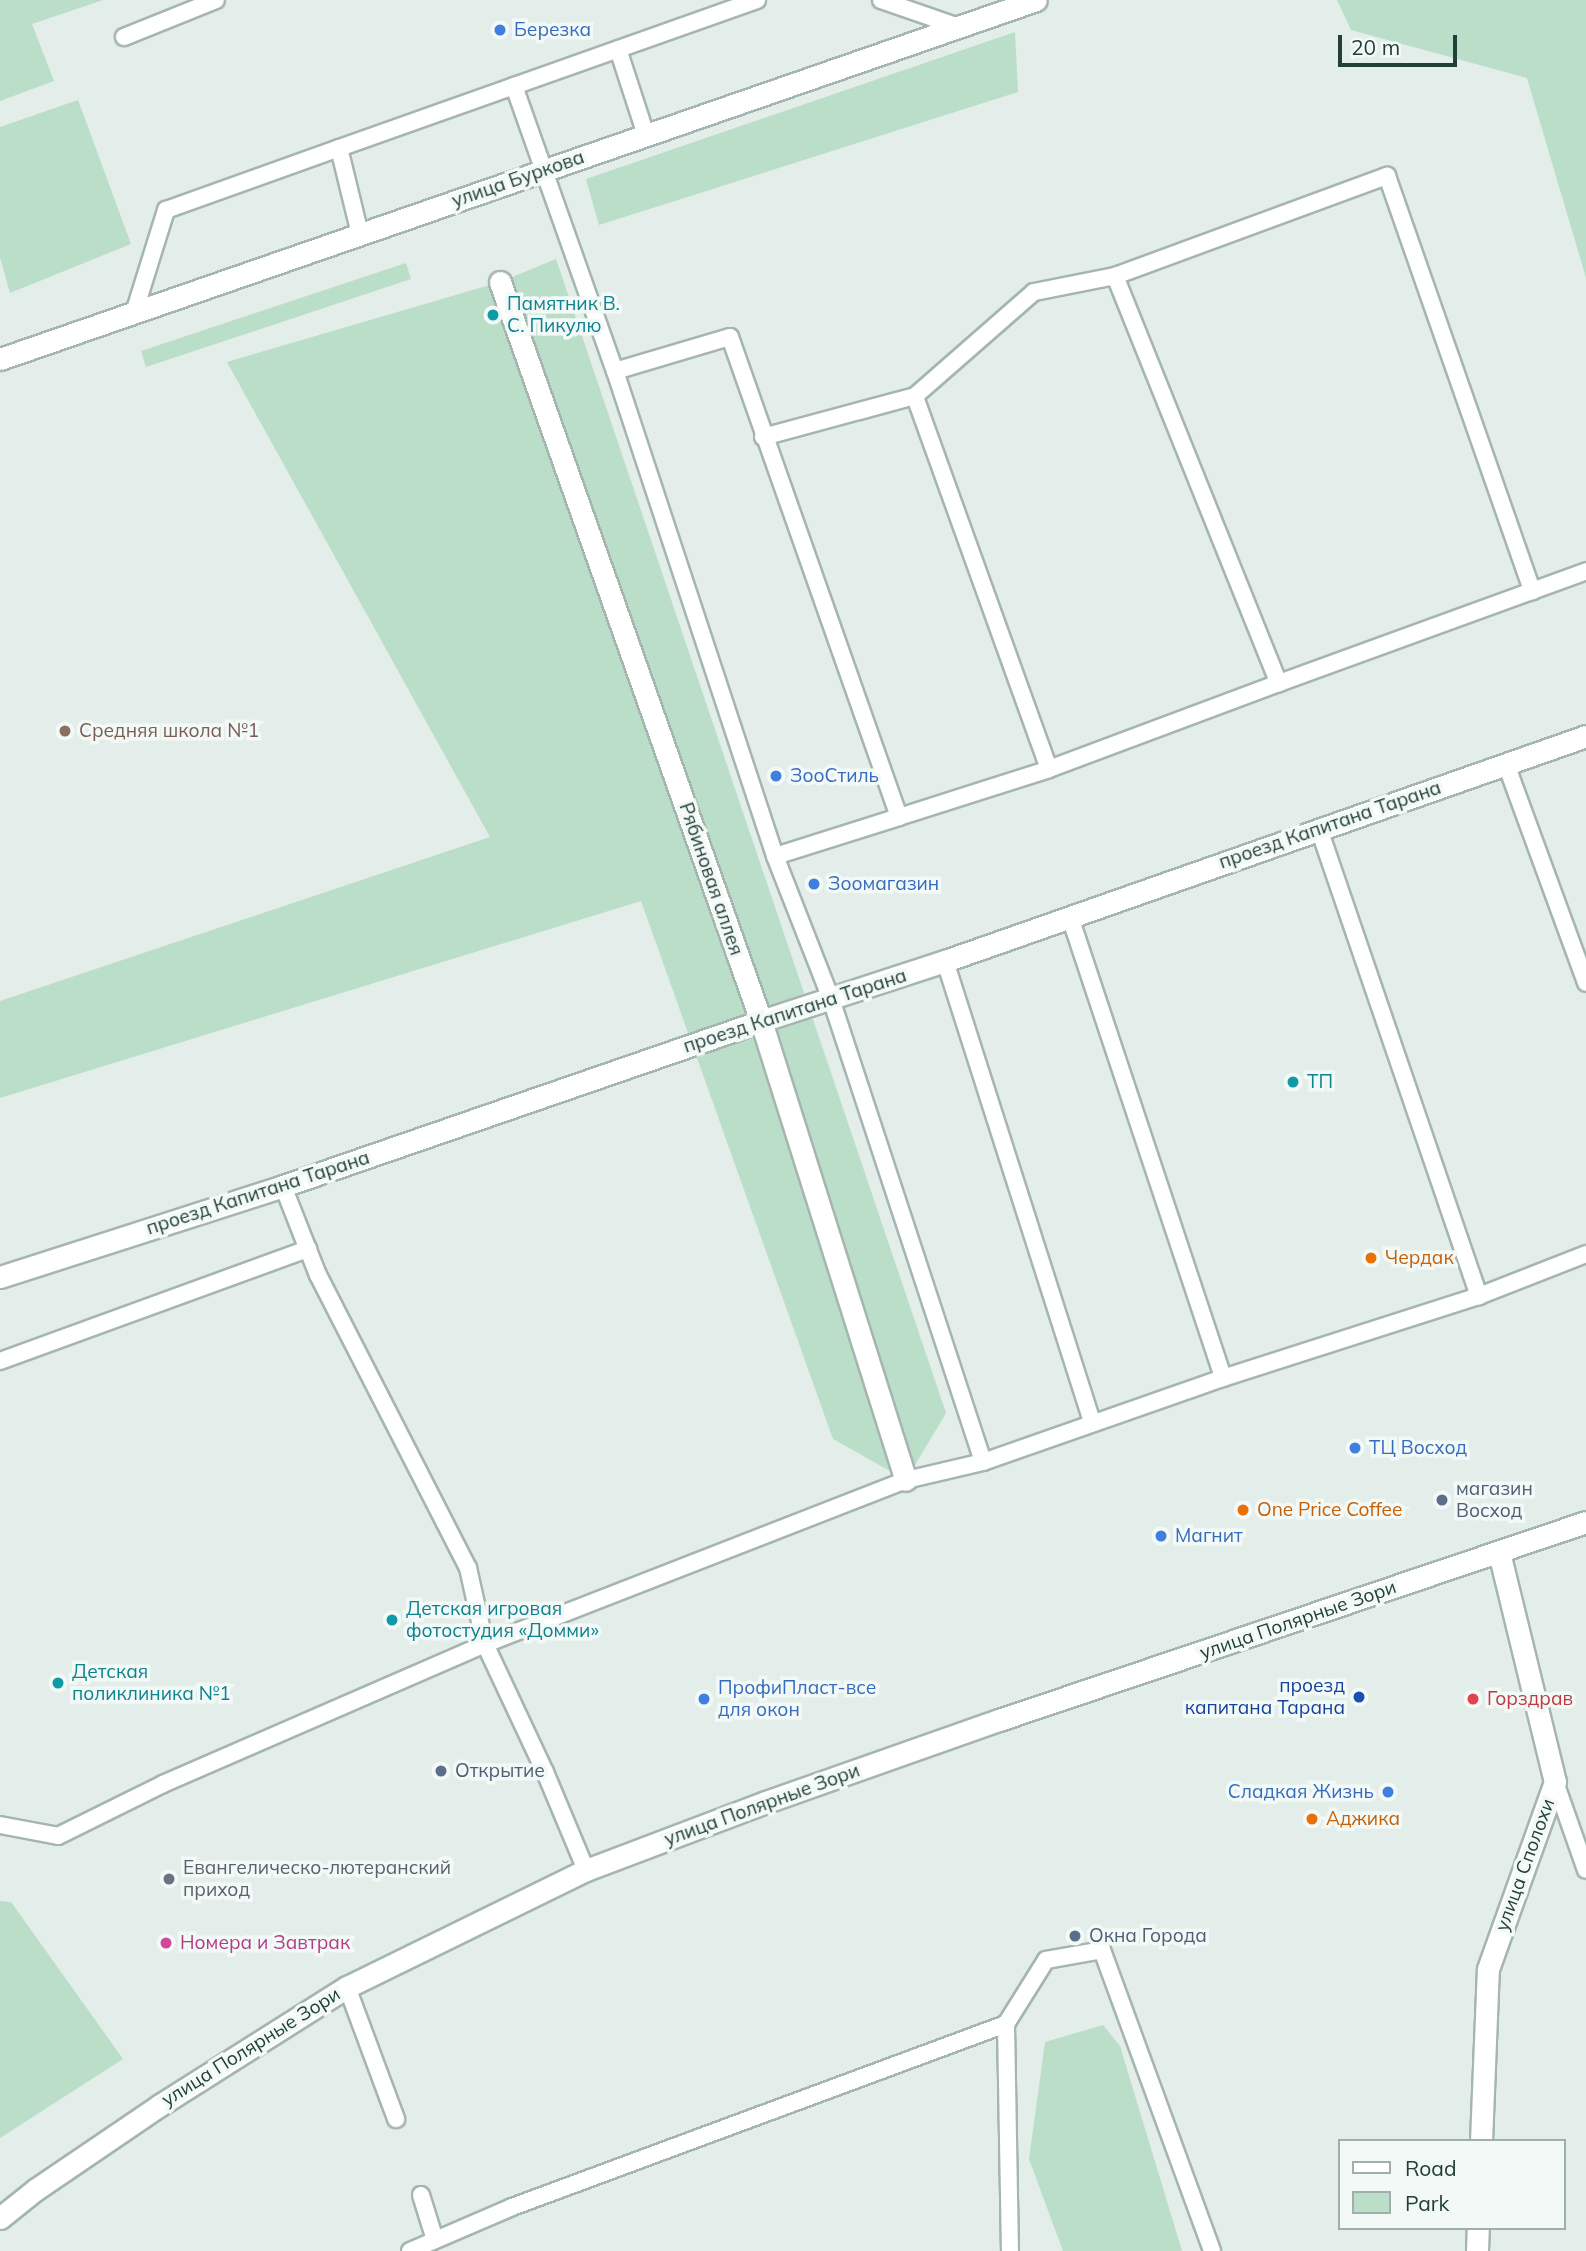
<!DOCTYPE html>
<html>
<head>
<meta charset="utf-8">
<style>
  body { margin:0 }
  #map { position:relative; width:1586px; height:2251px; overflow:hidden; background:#e3ede9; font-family:Mulish,sans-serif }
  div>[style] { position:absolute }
  .green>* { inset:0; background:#bbdec8 }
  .roads { filter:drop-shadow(2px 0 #a5b5b1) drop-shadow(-2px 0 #a5b5b1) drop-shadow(0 2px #a5b5b1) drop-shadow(0 -2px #a5b5b1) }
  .lane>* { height:16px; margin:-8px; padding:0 8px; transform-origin:8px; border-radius:8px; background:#fff }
  .street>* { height:21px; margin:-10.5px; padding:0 10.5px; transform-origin:10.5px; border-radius:10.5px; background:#fff }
  .secondary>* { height:21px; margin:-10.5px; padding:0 10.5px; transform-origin:10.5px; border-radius:10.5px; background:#fff }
  .dots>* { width:19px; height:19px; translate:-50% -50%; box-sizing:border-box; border:4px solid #f3f9f7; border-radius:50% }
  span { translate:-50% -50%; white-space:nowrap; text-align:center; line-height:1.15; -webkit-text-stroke:7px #f3f9f7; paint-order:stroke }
  .shop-label { font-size:19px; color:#366cbe }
  .left { translate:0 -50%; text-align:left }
  .right { translate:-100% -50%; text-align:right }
  .street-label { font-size:19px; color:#223f39 }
  .culture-label { font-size:19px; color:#0d838f }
  .education-label { font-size:19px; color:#785e54 }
  .food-label { font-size:19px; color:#c56008 }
  .service-label { font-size:19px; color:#4e5e75 }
  .transit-label { font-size:19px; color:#164399 }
  .health-label { font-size:19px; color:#be3a42 }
  .worship-label { font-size:19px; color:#5b616d }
  .hotel-label { font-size:19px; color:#b23c85 }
  .legend { position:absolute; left:1338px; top:2139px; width:228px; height:91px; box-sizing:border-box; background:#f3f9f7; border:2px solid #9fafab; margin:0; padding:9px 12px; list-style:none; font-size:21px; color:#223f39 }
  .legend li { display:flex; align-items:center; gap:14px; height:35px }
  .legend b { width:35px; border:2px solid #9fafab }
  .scale { position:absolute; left:1338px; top:35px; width:119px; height:32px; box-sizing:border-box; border:4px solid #223f39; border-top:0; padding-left:9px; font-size:21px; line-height:24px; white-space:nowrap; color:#223f39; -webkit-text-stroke:5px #f3f9f7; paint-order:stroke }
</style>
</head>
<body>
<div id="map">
  <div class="green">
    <div style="clip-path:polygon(0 0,103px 0,32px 24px,54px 81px,0 101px)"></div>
    <div style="clip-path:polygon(1337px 0,1586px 0,1586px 278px,1527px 78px,1351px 30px)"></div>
    <div style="clip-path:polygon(1015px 32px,1018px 92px,599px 225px,586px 179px)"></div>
    <div style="clip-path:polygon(78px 100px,131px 244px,10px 293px,0 257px,0 127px)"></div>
    <div style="clip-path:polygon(556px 259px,946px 1413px,906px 1480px,833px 1439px,641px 901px,0 1098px,0 1001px,490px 837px,227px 362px,500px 282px)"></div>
    <div style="clip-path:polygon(406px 263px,411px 279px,146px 367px,141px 351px)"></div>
    <div style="clip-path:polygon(0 1901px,11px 1902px,123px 2059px,0 2138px)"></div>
    <div style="clip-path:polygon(1103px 2025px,1120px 2046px,1182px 2251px,1063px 2251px,1029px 2159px,1045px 2042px)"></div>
  </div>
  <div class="roads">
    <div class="lane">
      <div style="left:881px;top:0;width:83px;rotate:19.1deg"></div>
      <div style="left:124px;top:37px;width:99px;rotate:-21.9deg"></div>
      <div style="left:618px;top:49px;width:90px;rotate:72deg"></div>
      <div style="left:514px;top:86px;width:258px;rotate:-19.5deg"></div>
      <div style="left:339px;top:148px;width:186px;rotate:-19.5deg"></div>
      <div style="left:514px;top:86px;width:302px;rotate:70.5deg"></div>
      <div style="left:615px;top:371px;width:511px;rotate:71.74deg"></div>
      <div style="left:775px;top:856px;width:154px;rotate:68.6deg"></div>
      <div style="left:831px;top:999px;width:487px;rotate:71.8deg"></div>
      <div style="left:983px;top:1462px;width:79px;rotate:166.8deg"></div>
      <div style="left:906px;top:1480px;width:452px;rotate:158.7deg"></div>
      <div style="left:485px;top:1644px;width:141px;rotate:64.9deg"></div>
      <div style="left:545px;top:1772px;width:106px;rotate:67.3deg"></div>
      <div style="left:1115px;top:276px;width:290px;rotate:-20.2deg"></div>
      <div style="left:1387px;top:176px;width:440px;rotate:70.7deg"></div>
      <div style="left:134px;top:313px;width:108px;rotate:-72.7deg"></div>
      <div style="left:166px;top:210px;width:184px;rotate:-19.7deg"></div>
      <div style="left:339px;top:148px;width:89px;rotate:76.3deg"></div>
      <div style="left:615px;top:371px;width:120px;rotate:-16.5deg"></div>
      <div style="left:730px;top:337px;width:509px;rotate:70.6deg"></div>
      <div style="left:899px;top:817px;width:130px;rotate:162.5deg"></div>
      <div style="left:763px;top:437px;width:157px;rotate:-15.1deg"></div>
      <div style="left:1506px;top:764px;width:233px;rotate:69.9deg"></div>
      <div style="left:1049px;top:769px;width:246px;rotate:-20.5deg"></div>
      <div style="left:899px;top:817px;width:157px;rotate:-17.7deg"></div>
      <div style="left:1049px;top:769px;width:396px;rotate:-109.8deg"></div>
      <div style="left:915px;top:396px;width:158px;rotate:-41.2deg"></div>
      <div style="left:1034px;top:292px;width:83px;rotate:-11.2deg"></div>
      <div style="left:1115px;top:276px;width:439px;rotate:68.1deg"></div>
      <div style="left:1279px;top:683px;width:327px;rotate:-20deg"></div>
      <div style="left:1319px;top:829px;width:494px;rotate:71.1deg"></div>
      <div style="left:1070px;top:917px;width:486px;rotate:71.6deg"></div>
      <div style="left:945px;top:961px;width:485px;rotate:72.3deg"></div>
      <div style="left:0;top:1361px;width:328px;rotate:-20deg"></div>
      <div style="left:983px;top:1462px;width:254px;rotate:-19.3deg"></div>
      <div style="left:1223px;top:1378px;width:269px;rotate:-17.8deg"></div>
      <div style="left:1479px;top:1296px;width:115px;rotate:-21.4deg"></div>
      <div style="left:1555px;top:1782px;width:93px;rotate:70.6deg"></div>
      <div style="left:0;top:1825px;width:59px;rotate:10.7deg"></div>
      <div style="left:58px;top:1836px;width:117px;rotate:-26.3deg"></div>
      <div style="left:163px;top:1784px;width:351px;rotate:-23.5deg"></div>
      <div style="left:485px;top:1644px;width:78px;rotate:-102.6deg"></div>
      <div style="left:468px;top:1568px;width:329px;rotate:-117.1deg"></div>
      <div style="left:318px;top:1275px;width:96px;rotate:-111.5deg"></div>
      <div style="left:347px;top:1987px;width:141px;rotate:69.6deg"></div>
      <div style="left:1006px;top:2024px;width:227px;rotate:89deg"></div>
      <div style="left:421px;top:2195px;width:47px;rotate:72.7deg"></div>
      <div style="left:410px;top:2251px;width:111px;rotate:-23.3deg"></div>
      <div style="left:512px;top:2207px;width:527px;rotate:-20.33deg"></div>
      <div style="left:1006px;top:2024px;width:75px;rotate:-58deg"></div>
      <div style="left:1046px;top:1960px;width:57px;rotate:-10.1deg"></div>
      <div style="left:1102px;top:1950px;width:320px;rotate:69.9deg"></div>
    </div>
    <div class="street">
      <div style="left:500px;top:282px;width:784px;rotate:70.55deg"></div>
      <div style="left:761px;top:1021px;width:481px;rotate:72.5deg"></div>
      <div style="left:0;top:1277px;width:297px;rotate:-17.8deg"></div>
      <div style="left:283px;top:1186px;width:506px;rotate:-19.04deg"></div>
      <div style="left:761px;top:1021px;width:194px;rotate:-18.1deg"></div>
      <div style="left:945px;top:961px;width:679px;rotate:-19.34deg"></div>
      <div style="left:1481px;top:2141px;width:172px;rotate:-87.7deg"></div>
      <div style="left:1488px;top:1969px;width:199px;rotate:-70.3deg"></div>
      <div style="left:1555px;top:1782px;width:237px;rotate:-103.7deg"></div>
      <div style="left:1477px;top:2251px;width:23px;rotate:-88deg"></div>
    </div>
    <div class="secondary">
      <div style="left:0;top:359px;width:1096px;rotate:-19.11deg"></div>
      <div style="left:0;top:2218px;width:45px;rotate:-38.7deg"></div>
      <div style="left:35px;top:2190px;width:151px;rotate:-34.2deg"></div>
      <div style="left:160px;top:2105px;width:221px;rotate:-32.3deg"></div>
      <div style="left:347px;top:1987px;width:266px;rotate:-26.1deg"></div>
      <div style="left:586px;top:1870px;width:192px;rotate:-20.7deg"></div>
      <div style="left:766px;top:1802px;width:247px;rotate:-19.4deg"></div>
      <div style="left:999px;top:1720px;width:619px;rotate:-18.64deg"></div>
    </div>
  </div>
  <div class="dots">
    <div style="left:500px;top:30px;background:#3f7fe0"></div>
    <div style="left:493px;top:315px;background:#0f9aa8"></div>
    <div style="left:65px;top:731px;background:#8d6e63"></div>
    <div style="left:776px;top:776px;background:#3f7fe0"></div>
    <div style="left:814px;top:884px;background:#3f7fe0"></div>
    <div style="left:1293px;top:1082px;background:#0f9aa8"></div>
    <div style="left:1371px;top:1258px;background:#e8710a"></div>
    <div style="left:1355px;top:1448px;background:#3f7fe0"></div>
    <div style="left:1442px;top:1500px;background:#5c6f8a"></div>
    <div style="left:1243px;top:1510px;background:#e8710a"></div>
    <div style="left:1161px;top:1536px;background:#3f7fe0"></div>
    <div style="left:392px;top:1620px;background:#0f9aa8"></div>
    <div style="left:58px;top:1683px;background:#0f9aa8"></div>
    <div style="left:1359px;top:1697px;background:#1a4fb4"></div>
    <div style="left:704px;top:1699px;background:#3f7fe0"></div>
    <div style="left:1473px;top:1699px;background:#e0444e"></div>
    <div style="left:441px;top:1771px;background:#5c6f8a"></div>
    <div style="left:1388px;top:1792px;background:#3f7fe0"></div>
    <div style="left:1312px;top:1819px;background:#e8710a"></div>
    <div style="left:169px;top:1879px;background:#6b7280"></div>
    <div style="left:1075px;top:1936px;background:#5c6f8a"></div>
    <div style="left:166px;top:1943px;background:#d1479c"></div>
  </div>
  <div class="shop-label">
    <span class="left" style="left:514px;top:30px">Березка</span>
    <span class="left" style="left:790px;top:776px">ЗооСтиль</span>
    <span class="left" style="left:828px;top:884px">Зоомагазин</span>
    <span class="left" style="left:1369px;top:1448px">ТЦ Восход</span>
    <span class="left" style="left:1175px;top:1536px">Магнит</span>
    <span class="left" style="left:718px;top:1699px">ПрофиПласт-все<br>для окон</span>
    <span class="right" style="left:1374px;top:1792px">Сладкая Жизнь</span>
  </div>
  <div class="street-label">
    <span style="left:518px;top:179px;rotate:-19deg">улица Буркова</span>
    <span style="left:1330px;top:825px;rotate:-19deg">проезд Капитана Тарана</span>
    <span style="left:711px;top:879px;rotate:71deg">Рябиновая аллея</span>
    <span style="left:795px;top:1011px;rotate:-18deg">проезд Капитана Тарана</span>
    <span style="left:258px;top:1193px;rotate:-18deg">проезд Капитана Тарана</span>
    <span style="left:1298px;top:1620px;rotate:-19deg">улица Полярные Зори</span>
    <span style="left:762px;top:1805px;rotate:-20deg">улица Полярные Зори</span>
    <span style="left:1525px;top:1865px;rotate:-70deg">улица Сполохи</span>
    <span style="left:251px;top:2047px;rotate:-32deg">улица Полярные Зори</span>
  </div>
  <div class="culture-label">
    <span class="left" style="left:507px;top:315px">Памятник В.<br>С. Пикулю</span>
    <span class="left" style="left:1307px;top:1082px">ТП</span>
    <span class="left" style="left:406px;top:1620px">Детская игровая<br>фотостудия «Домми»</span>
    <span class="left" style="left:72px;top:1683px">Детская<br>поликлиника №1</span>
  </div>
  <div class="education-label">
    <span class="left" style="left:79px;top:731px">Средняя школа №1</span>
  </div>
  <div class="food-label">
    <span class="left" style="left:1385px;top:1258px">Чердак</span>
    <span class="left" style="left:1257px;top:1510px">One Price Coffee</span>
    <span class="left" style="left:1326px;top:1819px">Аджика</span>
  </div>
  <div class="service-label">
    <span class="left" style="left:1456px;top:1500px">магазин<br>Восход</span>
    <span class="left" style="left:455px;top:1771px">Открытие</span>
    <span class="left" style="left:1089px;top:1936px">Окна Города</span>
  </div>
  <div class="transit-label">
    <span class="right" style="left:1345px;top:1697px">проезд<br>капитана Тарана</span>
  </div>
  <div class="health-label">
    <span class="left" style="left:1487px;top:1699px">Горздрав</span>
  </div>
  <div class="worship-label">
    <span class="left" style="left:183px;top:1879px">Евангелическо-лютеранский<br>приход</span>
  </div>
  <div class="hotel-label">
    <span class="left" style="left:180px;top:1943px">Номера и Завтрак</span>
  </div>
  <ul class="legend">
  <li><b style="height:9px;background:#fff"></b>Road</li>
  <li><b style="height:19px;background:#bbdec8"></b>Park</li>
  </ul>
  <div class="scale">20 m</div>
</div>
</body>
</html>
